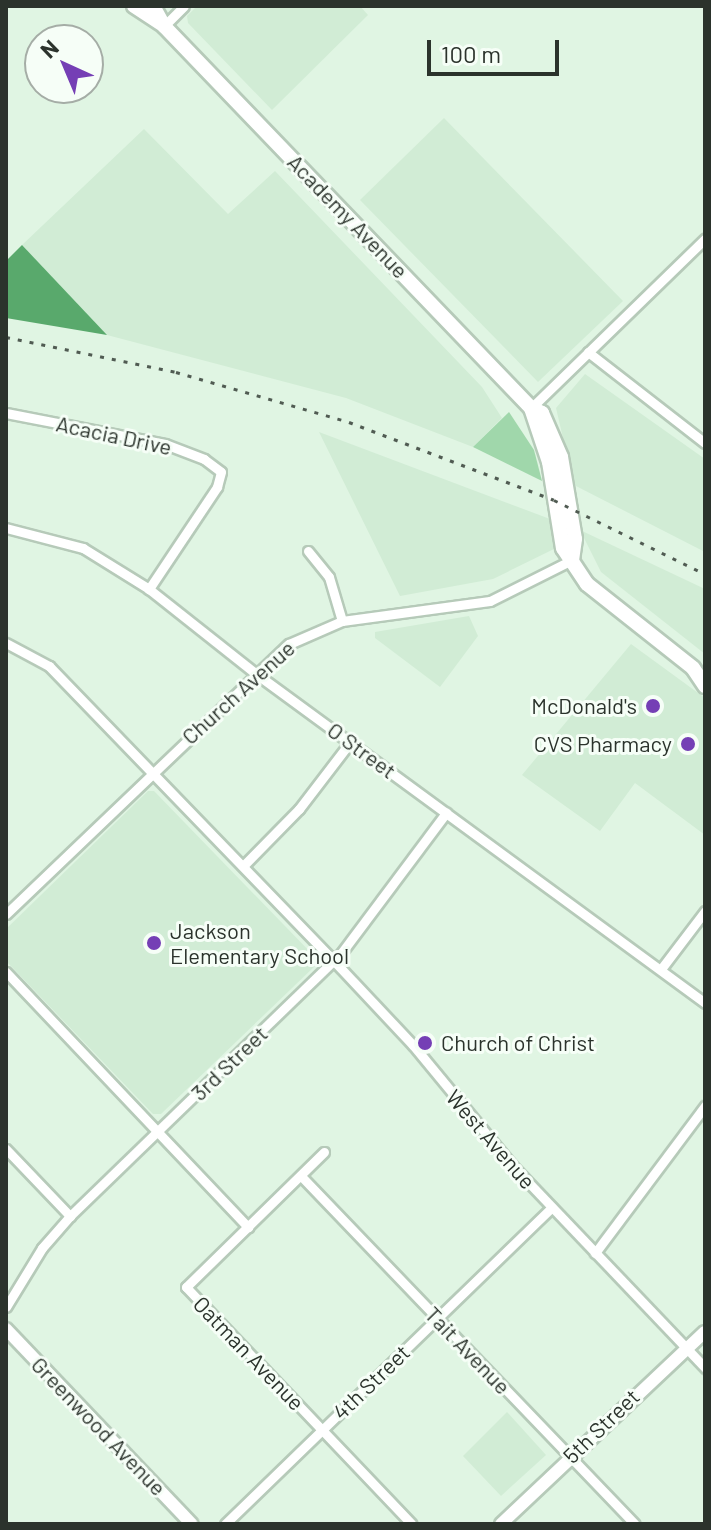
<!DOCTYPE html>
<html>
<head>
<meta charset="utf-8">
<style>
  body { margin:0 }
  #map { position:relative; width:711px; height:1530px; overflow:hidden; background:#e0f5e3; font-family:Barlow,sans-serif }
  div>[style] { position:absolute }
  .built>* { inset:0; background:#d1ecd5 }
  .green>* { inset:0; background:#a0d7ab }
  .water>* { inset:0; background:#59a96c }
  .roads { filter:drop-shadow(2px 0 #b6cab9) drop-shadow(-2px 0 #b6cab9) drop-shadow(0 2px #b6cab9) drop-shadow(0 -2px #b6cab9) }
  .minor>* { height:9px; margin:-4.5px; padding:0 4.5px; transform-origin:4.5px; border-radius:4.5px; background:#fff }
  .tertiary>* { height:12px; margin:-6px; padding:0 6px; transform-origin:6px; border-radius:6px; background:#fff }
  .primary>* { height:14px; margin:-7px; padding:0 7px; transform-origin:7px; border-radius:7px; background:#fff }
  .rail>* { height:3px; margin-top:-1.5px; transform-origin:0; background:repeating-linear-gradient(90deg,#505b52 0 4px,transparent 0 12px) }
  .dots>* { width:22px; height:22px; translate:-50% -50%; box-sizing:border-box; border:4px solid #f6fef7; border-radius:50% }
  span { translate:-50% -50%; white-space:nowrap; text-align:center; line-height:1.15; -webkit-text-stroke:6px #f6fef7; paint-order:stroke }
  .street-label { font-size:22px; color:#2b332c }
  .poi-label { font-size:22px; color:#2b332c }
  .right { translate:-100% -50%; text-align:right }
  .left { translate:0 -50%; text-align:left }
  .frame { position:absolute; inset:0; border:8px solid #2b332c; pointer-events:none }
  .north { position:absolute; left:24px; top:24px; width:80px; height:80px; box-sizing:border-box; background:#f6fef7; border:2px solid #a5ada6; border-radius:50%; rotate:316deg; font-size:22px; font-weight:700; line-height:32px; text-align:center; color:#2b332c }
  .north::after { content:''; display:block; margin:auto; width:28px; height:36px; background:#753fb5; clip-path:polygon(50% 0,100% 100%,50% 72%,0 100%) }
  .scale { position:absolute; left:427px; top:40px; width:132px; height:36px; box-sizing:border-box; border:4px solid #2b332c; border-top:0; padding-left:10px; font-size:24px; line-height:28px; white-space:nowrap; color:#2b332c; -webkit-text-stroke:6px #f6fef7; paint-order:stroke }
</style>
</head>
<body>
<div id="map">
  <div class="built">
    <div style="clip-path:polygon(197px 6px,360px 6px,368px 15px,272px 110px,188px 23px,187px 16px)"></div>
    <div style="clip-path:polygon(444px 118px,623px 301px,538px 382px,360px 200px)"></div>
    <div style="clip-path:polygon(144px 129px,228px 214px,275px 171px,482px 387px,502px 418px,473px 447px,346px 398px,107px 335px,22px 245px)"></div>
    <div style="clip-path:polygon(585px 374px,705px 459px,705px 552px,574px 485px,556px 408px)"></div>
    <div style="clip-path:polygon(319px 432px,550px 519px,556px 548px,493px 579px,400px 596px)"></div>
    <div style="clip-path:polygon(580px 530px,705px 589px,705px 654px,601px 572px)"></div>
    <div style="clip-path:polygon(469px 616px,478px 636px,440px 687px,375px 638px,375px 632px)"></div>
    <div style="clip-path:polygon(631px 644px,705px 698px,705px 835px,635px 783px,600px 831px,522px 775px)"></div>
    <div style="clip-path:polygon(148px 791px,154px 791px,315px 957px,316px 965px,161px 1114px,153px 1114px,6px 961px,6px 929px)"></div>
    <div style="clip-path:polygon(507px 1412px,546px 1455px,501px 1496px,463px 1456px)"></div>
  </div>
  <div class="green">
    <div style="clip-path:polygon(509px 412px,534px 450px,542px 481px,473px 447px)"></div>
  </div>
  <div class="water">
    <div style="clip-path:polygon(22px 245px,107px 335px,6px 318px,6px 261px)"></div>
  </div>
  <div class="roads">
    <div class="minor">
      <div style="left:164px;top:26px;width:28px;rotate:-45deg"></div>
      <div style="left:588px;top:352px;width:148px;rotate:37.9deg"></div>
      <div style="left:531px;top:408px;width:243px;rotate:-44.2deg"></div>
      <div style="left:6px;top:413px;width:162px;rotate:11deg"></div>
      <div style="left:165px;top:444px;width:42px;rotate:21deg"></div>
      <div style="left:204px;top:459px;width:21px;rotate:37deg"></div>
      <div style="left:221px;top:472px;width:16px;rotate:105deg"></div>
      <div style="left:217px;top:487px;width:123px;rotate:123.7deg"></div>
      <div style="left:6px;top:528px;width:80px;rotate:14.6deg"></div>
      <div style="left:83px;top:548px;width:78px;rotate:31.8deg"></div>
      <div style="left:149px;top:589px;width:135px;rotate:38.4deg"></div>
      <div style="left:255px;top:673px;width:558px;rotate:36.25deg"></div>
      <div style="left:308px;top:551px;width:33px;rotate:51deg"></div>
      <div style="left:329px;top:577px;width:46px;rotate:73.5deg"></div>
      <div style="left:6px;top:643px;width:49px;rotate:28.1deg"></div>
      <div style="left:49px;top:666px;width:410px;rotate:46deg"></div>
      <div style="left:334px;top:961px;width:115px;rotate:46.8deg"></div>
      <div style="left:413px;top:1045px;width:154px;rotate:50.5deg"></div>
      <div style="left:511px;top:1164px;width:282px;rotate:46.4deg"></div>
      <div style="left:243px;top:866px;width:80px;rotate:-45.5deg"></div>
      <div style="left:299px;top:809px;width:86px;rotate:-52.6deg"></div>
      <div style="left:6px;top:914px;width:391px;rotate:-43.7deg"></div>
      <div style="left:289px;top:644px;width:58px;rotate:-23.5deg"></div>
      <div style="left:342px;top:621px;width:149px;rotate:-7.7deg"></div>
      <div style="left:490px;top:601px;width:92px;rotate:-26.6deg"></div>
      <div style="left:661px;top:969px;width:73px;rotate:-52.8deg"></div>
      <div style="left:6px;top:972px;width:352px;rotate:46.5deg"></div>
      <div style="left:6px;top:1149px;width:93px;rotate:46.3deg"></div>
      <div style="left:324px;top:1152px;width:193px;rotate:135.6deg"></div>
      <div style="left:186px;top:1287px;width:327px;rotate:46.4deg"></div>
      <div style="left:301px;top:1176px;width:482px;rotate:46.2deg"></div>
      <div style="left:595px;top:1253px;width:184px;rotate:-53.2deg"></div>
      <div style="left:6px;top:1307px;width:69px;rotate:-58.6deg"></div>
      <div style="left:42px;top:1248px;width:43px;rotate:-48.8deg"></div>
      <div style="left:70px;top:1216px;width:379px;rotate:-44.1deg"></div>
      <div style="left:342px;top:952px;width:174px;rotate:-53.2deg"></div>
      <div style="left:225px;top:1524px;width:455px;rotate:-44.1deg"></div>
    </div>
    <div class="tertiary">
      <div style="left:6px;top:1329px;width:269px;rotate:46.4deg"></div>
      <div style="left:501px;top:1524px;width:280px;rotate:-43.3deg"></div>
    </div>
    <div class="primary">
      <div style="left:134px;top:6px;width:35px;rotate:33deg"></div>
      <div style="left:153px;top:6px;width:23px;rotate:61deg"></div>
      <div style="left:164px;top:26px;width:530px;rotate:46.15deg"></div>
      <div style="left:531px;top:408px;width:12px;rotate:24deg"></div>
      <div style="left:542px;top:413px;width:48px;rotate:66.6deg"></div>
      <div style="left:561px;top:457px;width:83px;rotate:80.3deg"></div>
      <div style="left:575px;top:539px;width:21px;rotate:98deg"></div>
      <div style="left:531px;top:408px;width:57px;rotate:71.6deg"></div>
      <div style="left:549px;top:462px;width:87px;rotate:80.8deg"></div>
      <div style="left:563px;top:548px;width:43px;rotate:56.3deg"></div>
      <div style="left:587px;top:584px;width:135px;rotate:38.4deg"></div>
      <div style="left:693px;top:668px;width:22px;rotate:56deg"></div>
    </div>
  </div>
  <div class="rail">
    <div style="left:6px;top:337px;width:174px;rotate:11.6deg"></div>
    <div style="left:176px;top:372px;width:180px;rotate:16.1deg"></div>
    <div style="left:349px;top:422px;width:219px;rotate:20.8deg"></div>
    <div style="left:554px;top:500px;width:168px;rotate:26.1deg"></div>
  </div>
  <div class="dots">
    <div style="left:653px;top:706px;background:#753fb5"></div>
    <div style="left:688px;top:744px;background:#753fb5"></div>
    <div style="left:154px;top:943px;background:#753fb5"></div>
    <div style="left:425px;top:1043px;background:#753fb5"></div>
  </div>
  <div class="street-label">
    <span style="left:348px;top:216px;rotate:46deg">Academy Avenue</span>
    <span style="left:114px;top:435px;rotate:12deg">Acacia Drive</span>
    <span style="left:238px;top:692px;rotate:-42deg">Church Avenue</span>
    <span style="left:362px;top:750px;rotate:36deg">O Street</span>
    <span style="left:229px;top:1063px;rotate:-44deg">3rd Street</span>
    <span style="left:491px;top:1139px;rotate:49deg">West Avenue</span>
    <span style="left:468px;top:1350px;rotate:46deg">Tait Avenue</span>
    <span style="left:249px;top:1353px;rotate:46deg">Oatman Avenue</span>
    <span style="left:371px;top:1382px;rotate:-44deg">4th Street</span>
    <span style="left:99px;top:1426px;rotate:46deg">Greenwood Avenue</span>
    <span style="left:601px;top:1426px;rotate:-44deg">5th Street</span>
  </div>
  <div class="poi-label">
    <span class="right" style="left:637px;top:706px">McDonald's</span>
    <span class="right" style="left:672px;top:744px">CVS Pharmacy</span>
    <span class="left" style="left:170px;top:943px">Jackson<br>Elementary School</span>
    <span class="left" style="left:441px;top:1043px">Church of Christ</span>
  </div>
  <div class="frame"></div>
  <div class="north">N</div>
  <div class="scale">100 m</div>
</div>
</body>
</html>
